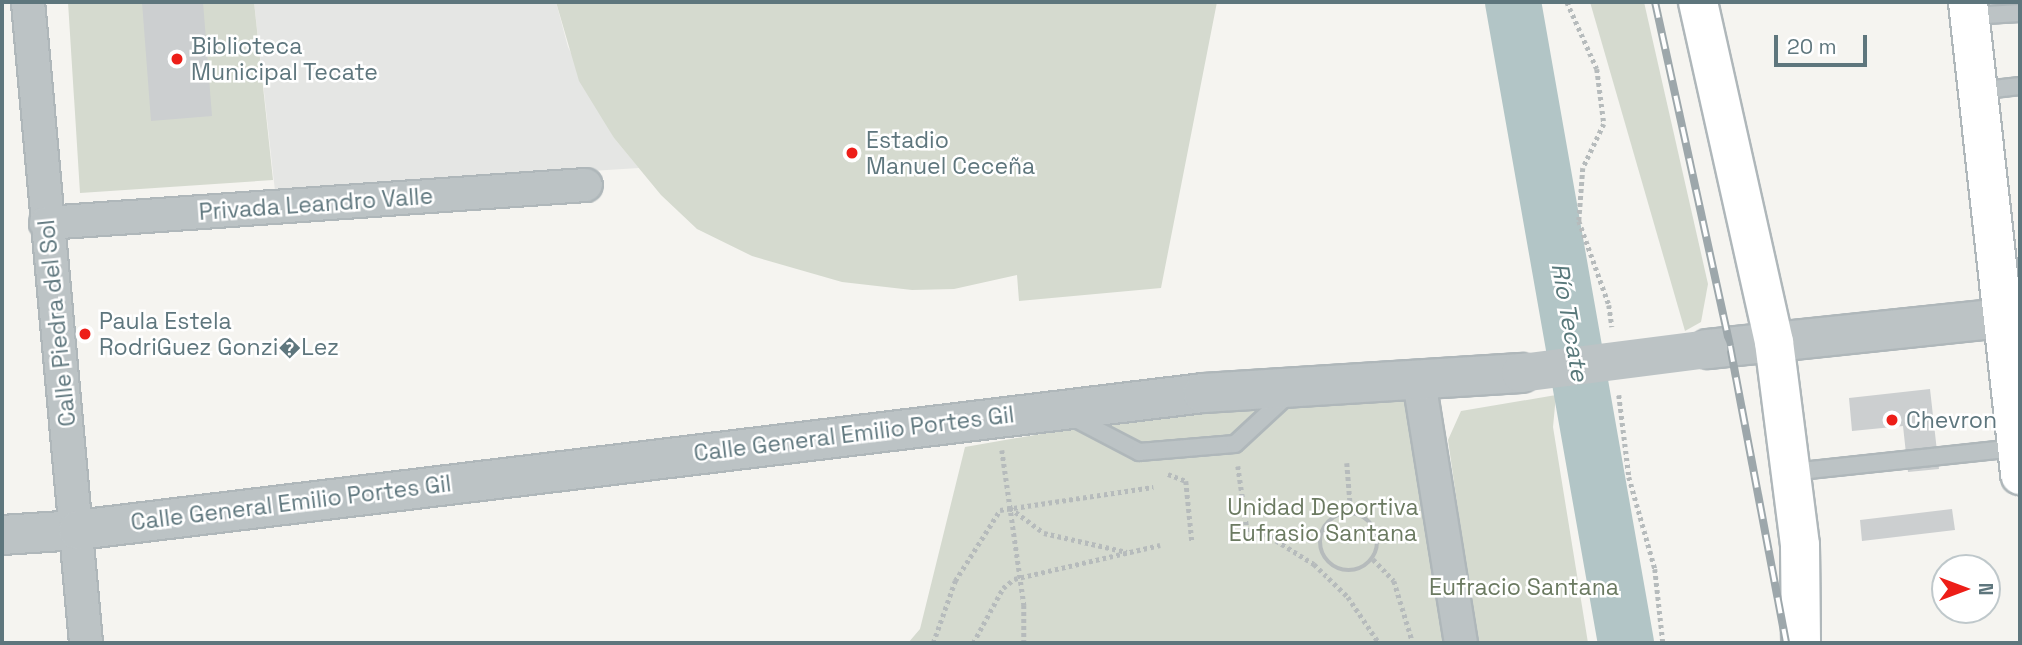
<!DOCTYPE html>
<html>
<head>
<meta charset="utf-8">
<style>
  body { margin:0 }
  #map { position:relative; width:2022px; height:645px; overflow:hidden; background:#f5f4f0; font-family:"Space Grotesk",sans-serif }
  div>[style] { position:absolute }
  .built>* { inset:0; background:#e5e6e4 }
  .green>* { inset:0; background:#d5dacf }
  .river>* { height:56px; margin:-28px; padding:0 28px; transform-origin:28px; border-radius:28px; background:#b2c5c6 }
  .building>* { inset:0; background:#cccfd0 }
  .path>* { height:4.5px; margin-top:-2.25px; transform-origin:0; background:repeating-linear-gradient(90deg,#b6bbbc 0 3.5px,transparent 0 7px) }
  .path>.ring { margin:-2.25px; padding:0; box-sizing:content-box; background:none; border:4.5px solid #b6bbbc; border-radius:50% }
  .roads { filter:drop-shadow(2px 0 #afb7ba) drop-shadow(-2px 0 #afb7ba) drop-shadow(0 2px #afb7ba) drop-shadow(0 -2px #afb7ba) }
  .service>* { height:16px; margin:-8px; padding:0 8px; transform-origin:8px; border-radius:8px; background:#bcc3c5 }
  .minor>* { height:32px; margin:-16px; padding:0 16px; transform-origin:16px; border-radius:16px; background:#bcc3c5 }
  .tertiary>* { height:38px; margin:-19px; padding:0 19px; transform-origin:19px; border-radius:19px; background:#bcc3c5 }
  .secondary>* { height:38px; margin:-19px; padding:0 19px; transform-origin:19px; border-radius:19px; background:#fff }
  .rail>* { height:8px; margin-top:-4px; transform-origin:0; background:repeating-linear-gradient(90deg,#fff 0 16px,#9da7ab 0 32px); box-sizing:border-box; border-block:2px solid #9da7ab }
  .tertiary-bridge>* { height:38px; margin:-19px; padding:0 19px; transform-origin:19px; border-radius:19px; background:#bcc3c5 }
  .dots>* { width:19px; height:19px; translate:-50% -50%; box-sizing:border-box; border:4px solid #fff; border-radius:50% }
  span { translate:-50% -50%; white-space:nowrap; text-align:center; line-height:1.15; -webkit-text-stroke:5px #fff; paint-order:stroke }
  .poi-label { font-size:23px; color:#5e767d }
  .left { translate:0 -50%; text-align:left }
  .street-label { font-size:23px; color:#5e767d }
  .park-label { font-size:23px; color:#6b7a61 }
  .water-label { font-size:24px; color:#58787a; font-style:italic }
  .frame { position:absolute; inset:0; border:4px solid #5e767d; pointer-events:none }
  .north { position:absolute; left:1931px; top:554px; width:70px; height:70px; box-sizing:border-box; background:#fff; border:2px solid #bfc8cb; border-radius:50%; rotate:90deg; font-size:19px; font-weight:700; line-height:28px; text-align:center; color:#5e767d }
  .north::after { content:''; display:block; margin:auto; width:24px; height:32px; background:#ed1e18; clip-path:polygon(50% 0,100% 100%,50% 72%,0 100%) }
  .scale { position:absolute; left:1774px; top:35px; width:93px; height:32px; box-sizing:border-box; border:4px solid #5e767d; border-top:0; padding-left:9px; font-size:21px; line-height:24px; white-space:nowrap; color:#5e767d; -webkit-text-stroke:5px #fff; paint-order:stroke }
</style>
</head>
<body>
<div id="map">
  <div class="built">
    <div style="clip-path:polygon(254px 2px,556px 2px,568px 47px,614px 138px,639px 168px,275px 191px)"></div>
  </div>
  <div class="green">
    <div style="clip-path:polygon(68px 2px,254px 2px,273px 180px,80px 193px)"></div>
    <div style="clip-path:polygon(556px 2px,1217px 2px,1161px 288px,1019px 301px,1017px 275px,954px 289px,912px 290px,842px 282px,752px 256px,697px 229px,661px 195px,614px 138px,579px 81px)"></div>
    <div style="clip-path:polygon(1590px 2px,1644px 2px,1708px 284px,1701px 322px,1685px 331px)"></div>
    <div style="clip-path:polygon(1437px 389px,1468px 643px,908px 643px,920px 629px,965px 447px,1203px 406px)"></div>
    <div style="clip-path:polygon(1556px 395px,1553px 427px,1588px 643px,1477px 643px,1448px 440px,1461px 411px)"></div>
  </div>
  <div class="river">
    <div style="left:1513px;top:2px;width:651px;rotate:80deg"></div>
  </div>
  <div class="building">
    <div style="clip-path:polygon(142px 2px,203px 2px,212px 116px,151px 121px)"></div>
    <div style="clip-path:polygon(1930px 389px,1939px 469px,1908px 472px,1903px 426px,1852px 431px,1849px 398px)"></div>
    <div style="clip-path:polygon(1952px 509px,1955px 530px,1862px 541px,1860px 520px)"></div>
  </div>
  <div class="path">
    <div style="left:1567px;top:2px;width:73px;rotate:65.9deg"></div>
    <div style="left:1597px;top:69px;width:55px;rotate:82.7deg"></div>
    <div style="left:1604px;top:124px;width:49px;rotate:115.5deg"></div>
    <div style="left:1583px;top:168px;width:53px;rotate:94.3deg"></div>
    <div style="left:1579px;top:221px;width:89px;rotate:70.3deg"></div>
    <div style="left:1609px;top:305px;width:22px;rotate:82deg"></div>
    <div style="left:1619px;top:395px;width:83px;rotate:83deg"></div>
    <div style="left:1629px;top:477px;width:96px;rotate:74.2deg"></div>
    <div style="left:1655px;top:569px;width:74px;rotate:83.8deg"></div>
    <div style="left:1002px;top:450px;width:157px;rotate:81.9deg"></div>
    <div style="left:1024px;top:605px;width:38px;rotate:90deg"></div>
    <div style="left:1347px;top:463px;width:50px;rotate:85.4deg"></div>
    <div style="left:1238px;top:466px;width:70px;rotate:81.8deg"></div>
    <div style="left:1168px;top:474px;width:19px;rotate:21deg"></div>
    <div style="left:1186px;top:481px;width:60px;rotate:84.3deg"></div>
    <div style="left:1010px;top:508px;width:42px;rotate:36.3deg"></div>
    <div style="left:1044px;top:533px;width:85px;rotate:12.9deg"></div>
    <div class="ring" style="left:1320px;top:513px;width:53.5px;height:53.5px"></div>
    <div style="left:1264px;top:533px;width:59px;rotate:31.8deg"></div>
    <div style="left:1314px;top:564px;width:47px;rotate:44.1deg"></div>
    <div style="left:1348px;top:597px;width:55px;rotate:56deg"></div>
    <div style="left:1373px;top:559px;width:30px;rotate:46deg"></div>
    <div style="left:1394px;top:581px;width:65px;rotate:73deg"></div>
    <div style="left:933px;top:643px;width:66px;rotate:-70.5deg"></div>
    <div style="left:955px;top:581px;width:84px;rotate:-57.6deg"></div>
    <div style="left:1000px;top:510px;width:155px;rotate:-8.5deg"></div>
    <div style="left:973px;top:643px;width:63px;rotate:-61.4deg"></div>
    <div style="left:1003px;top:588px;width:14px;rotate:-39deg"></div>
    <div style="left:1014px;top:579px;width:150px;rotate:-13.1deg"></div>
  </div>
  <div class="roads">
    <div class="service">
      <div style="left:1969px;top:16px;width:51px;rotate:-3.4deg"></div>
      <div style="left:1977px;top:91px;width:43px;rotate:-6.6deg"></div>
      <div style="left:1072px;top:417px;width:76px;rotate:27.6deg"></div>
      <div style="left:1139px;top:452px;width:96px;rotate:-4.8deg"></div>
      <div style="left:1235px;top:444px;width:74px;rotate:-42.8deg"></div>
      <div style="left:1791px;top:472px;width:227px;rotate:-6.1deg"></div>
    </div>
    <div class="minor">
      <div style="left:28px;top:2px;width:644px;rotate:84.83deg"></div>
      <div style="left:46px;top:223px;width:541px;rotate:-4.03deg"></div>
      <div style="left:1419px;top:381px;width:265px;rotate:80.9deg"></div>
    </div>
    <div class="tertiary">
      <div style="left:1708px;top:349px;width:314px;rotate:-6deg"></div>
      <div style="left:2px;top:535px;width:76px;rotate:-3.8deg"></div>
      <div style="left:78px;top:530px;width:1133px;rotate:-6.94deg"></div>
      <div style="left:1203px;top:393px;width:319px;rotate:-3.6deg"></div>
    </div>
    <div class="secondary">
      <div style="left:1698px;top:2px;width:348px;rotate:77.4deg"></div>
      <div style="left:1774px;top:342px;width:205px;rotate:82.7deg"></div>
      <div style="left:1800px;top:545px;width:98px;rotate:89.4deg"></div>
      <div style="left:1968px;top:2px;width:476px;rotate:83.7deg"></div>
    </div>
  </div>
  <div class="rail">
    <div style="left:1655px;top:2px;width:352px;rotate:77.7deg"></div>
    <div style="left:1730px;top:346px;width:302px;rotate:79.3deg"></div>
  </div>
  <div class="tertiary-bridge">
    <div style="left:1521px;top:373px;width:189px;rotate:-7.3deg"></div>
  </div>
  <div class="dots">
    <div style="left:177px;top:59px;background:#ed1e18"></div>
    <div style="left:852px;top:153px;background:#ed1e18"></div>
    <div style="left:85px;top:334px;background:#ed1e18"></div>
    <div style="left:1892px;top:420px;background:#ed1e18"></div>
  </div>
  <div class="poi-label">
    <span class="left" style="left:191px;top:59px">Biblioteca<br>Municipal Tecate</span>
    <span class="left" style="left:866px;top:153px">Estadio<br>Manuel Ceceña</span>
    <span class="left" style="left:99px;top:334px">Paula Estela<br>RodriGuez Gonzi�Lez</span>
    <span class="left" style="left:1906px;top:420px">Chevron</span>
  </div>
  <div class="street-label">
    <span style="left:316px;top:204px;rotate:-4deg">Privada Leandro Valle</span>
    <span style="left:57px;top:323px;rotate:-96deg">Calle Piedra del Sol</span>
    <span style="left:854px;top:434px;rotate:-7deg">Calle General Emilio Portes Gil</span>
    <span style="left:291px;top:503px;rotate:-7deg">Calle General Emilio Portes Gil</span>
  </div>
  <div class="park-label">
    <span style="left:1323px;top:520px">Unidad Deportiva<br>Eufrasio Santana</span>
    <span style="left:1524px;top:587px">Eufracio Santana</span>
  </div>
  <div class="water-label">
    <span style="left:1570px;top:322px;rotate:80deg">Río Tecate</span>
  </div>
  <div class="frame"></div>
  <div class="north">N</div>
  <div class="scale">20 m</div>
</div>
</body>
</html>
